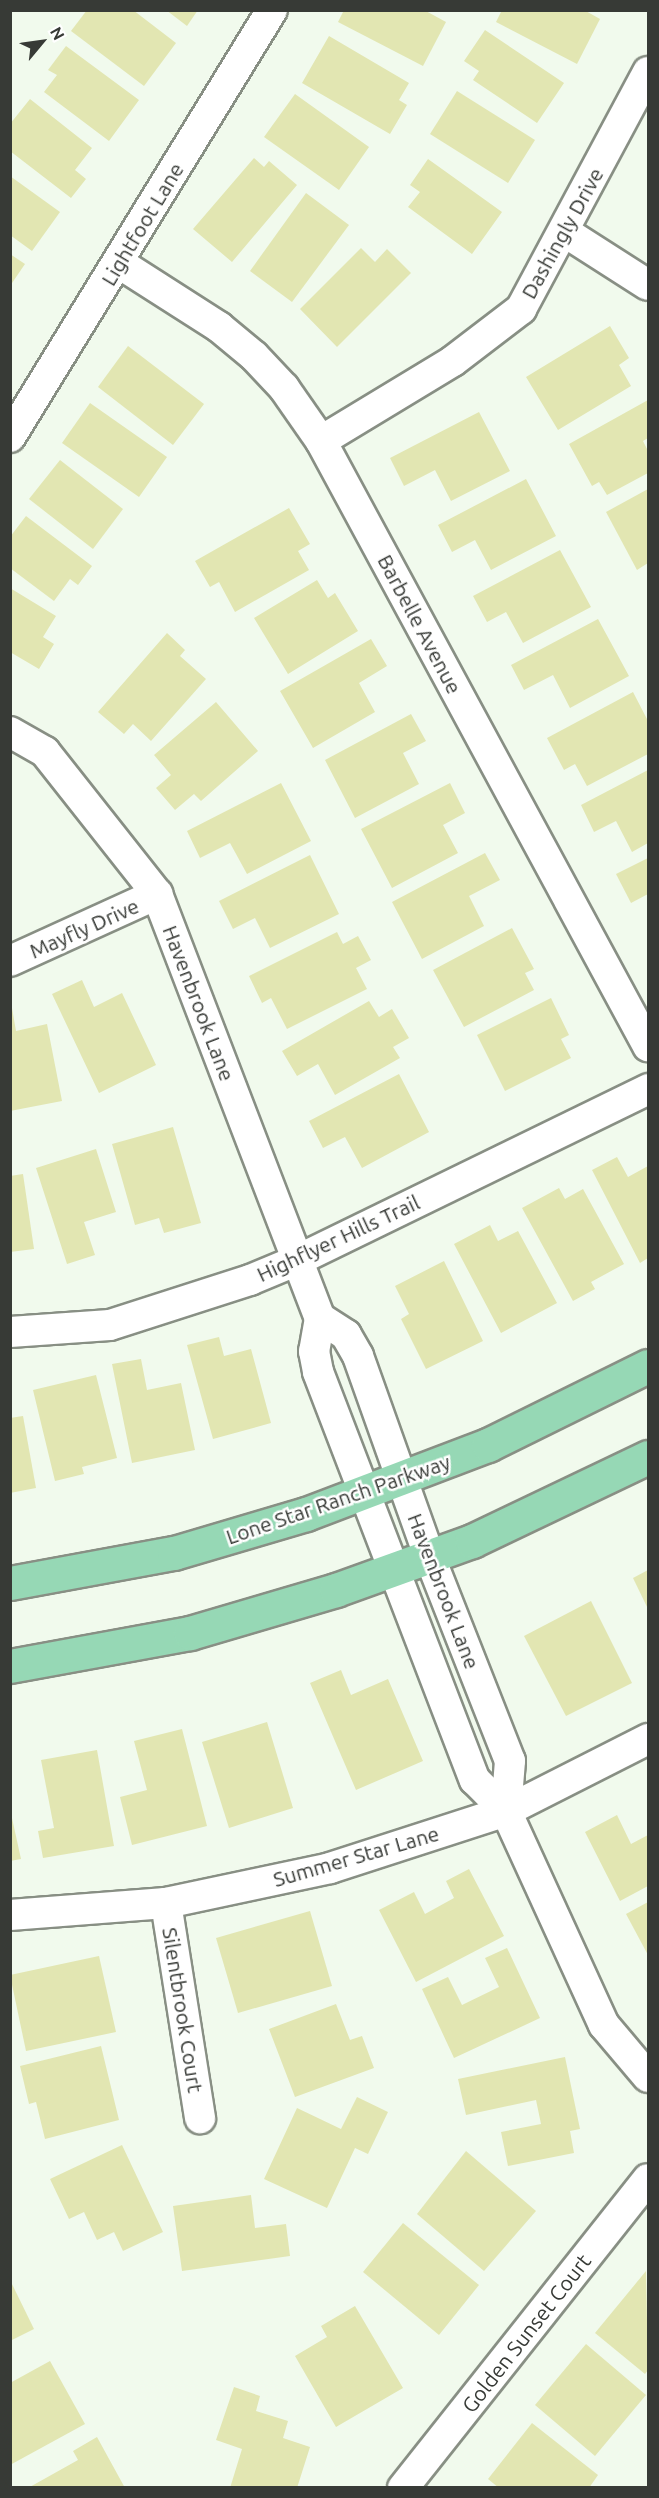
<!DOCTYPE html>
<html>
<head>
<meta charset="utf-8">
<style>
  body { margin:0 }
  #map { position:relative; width:659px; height:2498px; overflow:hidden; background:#f1faed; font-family:Ubuntu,sans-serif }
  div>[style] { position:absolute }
  .building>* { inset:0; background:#e2e6b2 }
  .roads { filter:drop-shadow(2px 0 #888f84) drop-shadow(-2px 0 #888f84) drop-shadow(0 2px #888f84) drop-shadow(0 -2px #888f84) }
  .minor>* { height:30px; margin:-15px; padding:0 15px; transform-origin:15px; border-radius:15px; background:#fff }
  .major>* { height:33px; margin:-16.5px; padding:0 16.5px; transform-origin:16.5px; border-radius:16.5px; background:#96d8b5 }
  span { translate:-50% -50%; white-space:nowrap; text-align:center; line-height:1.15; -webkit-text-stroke:5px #fff; paint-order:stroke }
  .street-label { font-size:21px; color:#373a36 }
  .frame { position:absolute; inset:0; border:12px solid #373a36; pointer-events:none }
  .north { position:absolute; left:12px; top:12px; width:60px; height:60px; -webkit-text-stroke:4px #fff; paint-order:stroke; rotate:61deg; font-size:16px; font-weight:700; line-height:24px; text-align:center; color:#373a36 }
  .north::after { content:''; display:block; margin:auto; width:21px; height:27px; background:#373a36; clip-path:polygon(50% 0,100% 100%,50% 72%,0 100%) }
</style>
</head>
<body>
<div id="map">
  <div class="building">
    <div style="clip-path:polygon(87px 10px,133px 10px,176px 43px,144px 86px,71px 31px)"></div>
    <div style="clip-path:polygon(166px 10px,198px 10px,187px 26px)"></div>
    <div style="clip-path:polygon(344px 10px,424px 10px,446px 22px,423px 66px,338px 22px)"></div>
    <div style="clip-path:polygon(502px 10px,584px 10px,600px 19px,577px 64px,496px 22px)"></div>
    <div style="clip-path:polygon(485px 30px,564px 83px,537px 123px,473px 80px,479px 71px,464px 61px)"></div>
    <div style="clip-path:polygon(329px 36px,409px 83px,399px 100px,407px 105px,390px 134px,302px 83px)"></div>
    <div style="clip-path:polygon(66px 46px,139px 100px,109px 141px,44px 92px,57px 75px,48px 70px)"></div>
    <div style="clip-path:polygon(457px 91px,535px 140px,508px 183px,430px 134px)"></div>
    <div style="clip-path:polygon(295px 94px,369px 147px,339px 190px,264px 137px)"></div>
    <div style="clip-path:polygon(30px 99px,92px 148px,75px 170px,86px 179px,71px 198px,10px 151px,10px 124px)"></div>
    <div style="clip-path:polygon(254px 158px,264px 167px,269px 161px,297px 185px,232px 262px,193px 229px)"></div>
    <div style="clip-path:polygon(428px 159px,502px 212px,472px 254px,408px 207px,420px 192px,410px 185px)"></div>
    <div style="clip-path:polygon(10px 176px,60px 212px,32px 251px,10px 235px)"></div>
    <div style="clip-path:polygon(306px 193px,349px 225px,292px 302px,250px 271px)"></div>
    <div style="clip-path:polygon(361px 248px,375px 262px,387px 249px,411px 273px,337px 347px,300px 309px)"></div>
    <div style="clip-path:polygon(10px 254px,25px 264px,10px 286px)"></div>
    <div style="clip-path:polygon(610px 326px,629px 358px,619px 365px,631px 386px,558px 430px,526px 377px)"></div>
    <div style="clip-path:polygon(128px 346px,204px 404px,173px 445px,98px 387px)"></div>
    <div style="clip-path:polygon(648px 400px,648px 438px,643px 441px,648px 451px,648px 473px,607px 495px,599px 482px,592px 486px,569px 444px)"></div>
    <div style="clip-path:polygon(90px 403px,167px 457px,139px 497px,62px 443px)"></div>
    <div style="clip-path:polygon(479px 412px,510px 471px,451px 501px,435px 470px,404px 486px,390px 458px)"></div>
    <div style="clip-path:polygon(60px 460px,123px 509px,93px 549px,29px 499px)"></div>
    <div style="clip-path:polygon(526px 479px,556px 536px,491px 570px,475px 540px,452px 552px,438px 525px)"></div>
    <div style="clip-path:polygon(648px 489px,648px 563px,637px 570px,606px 512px)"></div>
    <div style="clip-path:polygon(289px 508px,310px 544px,298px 551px,309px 570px,235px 612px,219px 582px,210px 587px,195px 561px)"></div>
    <div style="clip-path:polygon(26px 516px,92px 566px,78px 585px,70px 579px,54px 601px,10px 568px,10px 537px)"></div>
    <div style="clip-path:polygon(560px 550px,591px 607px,523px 643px,506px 612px,487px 622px,473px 596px)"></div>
    <div style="clip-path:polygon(317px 580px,328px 598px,335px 593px,358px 631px,288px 674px,254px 618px)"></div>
    <div style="clip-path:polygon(10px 588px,56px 616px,43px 637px,54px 644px,39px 669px,10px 652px)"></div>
    <div style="clip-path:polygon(598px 619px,629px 676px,570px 708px,553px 675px,524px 690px,511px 665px)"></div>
    <div style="clip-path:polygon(167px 633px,185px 650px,180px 656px,206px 679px,151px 741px,133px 724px,124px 734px,98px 712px)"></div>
    <div style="clip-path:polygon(371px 639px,387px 666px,359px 683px,375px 712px,313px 748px,280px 691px)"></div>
    <div style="clip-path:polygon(633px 692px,648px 721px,648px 754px,587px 786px,575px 764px,564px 770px,547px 738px)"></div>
    <div style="clip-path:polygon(216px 702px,258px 751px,201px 801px,194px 794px,175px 810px,156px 788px,171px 775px,154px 755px)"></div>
    <div style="clip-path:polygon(411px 714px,426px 741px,403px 753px,419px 784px,355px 818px,325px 760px)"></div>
    <div style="clip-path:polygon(648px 770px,648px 843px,632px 852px,616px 821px,594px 832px,581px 805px)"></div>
    <div style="clip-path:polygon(281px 783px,311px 841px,247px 874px,230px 843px,200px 858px,187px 831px)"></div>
    <div style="clip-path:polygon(450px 783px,465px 813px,443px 825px,458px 853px,392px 888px,361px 829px)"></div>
    <div style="clip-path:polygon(485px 853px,500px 880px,469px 896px,484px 926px,422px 959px,392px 902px)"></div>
    <div style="clip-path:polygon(310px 855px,339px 914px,270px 948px,255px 918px,233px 929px,219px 901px)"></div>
    <div style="clip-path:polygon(648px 858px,648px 894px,631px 903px,616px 874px)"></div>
    <div style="clip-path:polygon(512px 928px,534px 969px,525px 973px,534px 990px,464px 1027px,433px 970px)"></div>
    <div style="clip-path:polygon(337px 932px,343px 944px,358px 936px,371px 960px,356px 968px,367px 989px,287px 1029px,271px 998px,262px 1003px,249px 976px)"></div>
    <div style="clip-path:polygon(82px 980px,94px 1007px,122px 993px,156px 1065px,99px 1093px,52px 994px)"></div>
    <div style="clip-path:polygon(551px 998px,569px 1035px,561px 1039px,571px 1058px,505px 1091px,477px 1035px)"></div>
    <div style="clip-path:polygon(369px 1001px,379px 1017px,392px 1009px,409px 1038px,393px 1047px,400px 1058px,335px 1095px,318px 1064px,297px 1076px,282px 1051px)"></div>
    <div style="clip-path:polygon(12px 1008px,16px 1031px,47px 1024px,62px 1101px,10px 1111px)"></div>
    <div style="clip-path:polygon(399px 1074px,429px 1132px,362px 1168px,345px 1137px,323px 1148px,309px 1121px)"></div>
    <div style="clip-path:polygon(173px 1127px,201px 1223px,164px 1233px,159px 1218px,135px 1225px,112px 1144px)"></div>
    <div style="clip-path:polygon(96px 1149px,116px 1212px,84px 1222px,95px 1255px,67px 1264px,36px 1168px)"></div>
    <div style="clip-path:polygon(617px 1157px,628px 1177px,648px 1166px,648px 1258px,640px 1263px,592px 1170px)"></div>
    <div style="clip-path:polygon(23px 1174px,34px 1249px,10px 1252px,10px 1176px)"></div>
    <div style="clip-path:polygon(559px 1188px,565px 1199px,583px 1189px,624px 1264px,591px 1282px,595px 1289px,573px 1301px,522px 1208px)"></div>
    <div style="clip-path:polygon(490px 1225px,498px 1241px,518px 1231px,557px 1303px,501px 1333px,454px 1244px)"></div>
    <div style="clip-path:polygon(444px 1261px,483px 1341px,426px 1369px,401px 1319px,409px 1314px,395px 1286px)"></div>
    <div style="clip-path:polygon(219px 1337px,224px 1356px,251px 1349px,271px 1423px,213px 1439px,187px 1345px)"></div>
    <div style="clip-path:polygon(141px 1359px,147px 1390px,181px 1383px,195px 1450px,132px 1463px,112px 1364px)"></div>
    <div style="clip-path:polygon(96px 1375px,117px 1458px,82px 1467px,84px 1474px,55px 1481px,33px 1390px)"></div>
    <div style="clip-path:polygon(23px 1416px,36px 1488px,10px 1493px,10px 1418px)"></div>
    <div style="clip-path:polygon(648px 1570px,648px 1609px,633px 1578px)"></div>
    <div style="clip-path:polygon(591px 1601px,632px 1683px,566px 1716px,524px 1636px)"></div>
    <div style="clip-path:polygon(341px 1670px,351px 1695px,388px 1679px,423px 1761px,356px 1790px,310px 1683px)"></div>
    <div style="clip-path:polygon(267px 1722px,293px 1808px,229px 1828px,202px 1742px)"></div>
    <div style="clip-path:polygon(182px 1729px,207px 1826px,132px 1845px,120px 1797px,147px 1790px,134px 1741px)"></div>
    <div style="clip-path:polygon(97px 1750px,114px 1846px,43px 1858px,38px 1831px,54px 1828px,41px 1760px)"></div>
    <div style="clip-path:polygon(10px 1809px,21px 1859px,10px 1861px)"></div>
    <div style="clip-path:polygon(617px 1815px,631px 1844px,648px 1835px,648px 1886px,620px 1901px,585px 1832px)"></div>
    <div style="clip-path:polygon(469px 1869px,504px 1936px,416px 1982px,379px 1910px,414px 1892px,425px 1914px,454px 1898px,446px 1881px)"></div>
    <div style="clip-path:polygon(648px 1902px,648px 1955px,626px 1914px)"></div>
    <div style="clip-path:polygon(310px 1911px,332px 1986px,238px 2013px,216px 1938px)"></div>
    <div style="clip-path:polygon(507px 1948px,540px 2018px,454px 2058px,422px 1989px,448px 1977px,462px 2005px,499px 1987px,485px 1958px)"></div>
    <div style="clip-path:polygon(99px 1956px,116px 2032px,26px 2051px,10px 1975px)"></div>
    <div style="clip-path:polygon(336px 2004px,350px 2040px,362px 2036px,374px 2068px,295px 2097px,269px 2029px)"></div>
    <div style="clip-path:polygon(101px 2046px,119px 2120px,45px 2139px,36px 2102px,29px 2104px,20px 2066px)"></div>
    <div style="clip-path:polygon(565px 2057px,580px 2129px,570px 2131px,574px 2153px,508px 2166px,501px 2132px,541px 2124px,536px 2100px,466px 2115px,458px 2079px)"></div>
    <div style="clip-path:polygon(357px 2097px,388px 2112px,368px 2154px,355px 2148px,327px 2208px,264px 2179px,297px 2108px,341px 2129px)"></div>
    <div style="clip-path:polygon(122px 2145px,163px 2232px,123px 2251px,114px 2232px,97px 2240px,84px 2212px,69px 2219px,50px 2179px)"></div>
    <div style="clip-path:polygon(466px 2151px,536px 2211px,484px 2271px,417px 2214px)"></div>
    <div style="clip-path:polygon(251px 2195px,255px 2228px,286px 2224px,290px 2256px,182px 2271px,173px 2206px)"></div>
    <div style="clip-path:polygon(403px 2223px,479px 2285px,439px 2335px,363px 2272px)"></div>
    <div style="clip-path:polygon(646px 2271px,648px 2370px,645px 2374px,595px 2333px)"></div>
    <div style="clip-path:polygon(10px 2280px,34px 2329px,10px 2341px)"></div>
    <div style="clip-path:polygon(355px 2306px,403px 2388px,336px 2427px,295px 2356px,327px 2337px,321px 2326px)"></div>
    <div style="clip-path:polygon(586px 2344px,646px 2395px,595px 2456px,535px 2405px)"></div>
    <div style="clip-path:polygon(50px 2361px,85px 2424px,10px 2465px,10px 2383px)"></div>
    <div style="clip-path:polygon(234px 2387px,260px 2396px,256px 2411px,288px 2421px,283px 2438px,310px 2447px,297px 2488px,230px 2488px,242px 2449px,216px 2440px)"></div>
    <div style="clip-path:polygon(532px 2423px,598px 2475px,589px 2488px,499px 2488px,488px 2479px)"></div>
    <div style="clip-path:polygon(97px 2437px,125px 2488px,28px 2488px,78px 2460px,73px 2451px)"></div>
  </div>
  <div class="roads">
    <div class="minor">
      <div style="left:565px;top:232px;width:98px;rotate:32.6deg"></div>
      <div style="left:119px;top:263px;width:119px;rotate:32.6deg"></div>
      <div style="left:219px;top:327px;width:45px;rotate:39.6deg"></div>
      <div style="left:254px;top:356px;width:44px;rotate:46.8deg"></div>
      <div style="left:284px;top:388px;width:65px;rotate:55.1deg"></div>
      <div style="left:321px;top:441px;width:688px;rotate:61.61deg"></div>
      <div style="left:10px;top:437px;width:501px;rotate:-58.47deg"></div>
      <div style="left:321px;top:441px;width:154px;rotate:-31.2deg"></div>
      <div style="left:453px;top:361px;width:86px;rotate:-37.4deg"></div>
      <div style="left:521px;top:309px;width:269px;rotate:-61.8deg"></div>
      <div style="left:10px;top:732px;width:40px;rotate:29.7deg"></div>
      <div style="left:45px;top:752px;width:181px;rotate:51.7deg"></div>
      <div style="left:157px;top:894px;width:454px;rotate:69deg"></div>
      <div style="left:320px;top:1318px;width:34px;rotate:100deg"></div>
      <div style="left:314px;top:1351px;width:21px;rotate:79deg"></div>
      <div style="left:318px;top:1372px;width:437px;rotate:69deg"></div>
      <div style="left:475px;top:1780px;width:44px;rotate:45deg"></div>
      <div style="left:506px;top:1811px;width:235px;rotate:65.4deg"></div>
      <div style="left:604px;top:2025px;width:68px;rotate:49.8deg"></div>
      <div style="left:10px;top:961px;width:162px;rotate:-24.5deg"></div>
      <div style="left:320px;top:1318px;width:31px;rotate:33deg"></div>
      <div style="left:346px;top:1335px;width:24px;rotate:60deg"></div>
      <div style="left:358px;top:1356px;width:214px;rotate:70.4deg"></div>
      <div style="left:430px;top:1558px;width:218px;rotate:68.5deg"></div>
      <div style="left:510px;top:1761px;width:50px;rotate:94.6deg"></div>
      <div style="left:10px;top:1332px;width:100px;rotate:-4deg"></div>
      <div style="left:110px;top:1325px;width:147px;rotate:-17.8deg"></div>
      <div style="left:250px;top:1280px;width:52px;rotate:-22.6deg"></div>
      <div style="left:298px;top:1260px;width:390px;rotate:-26deg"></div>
      <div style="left:166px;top:1903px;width:218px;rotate:81deg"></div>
      <div style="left:10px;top:1915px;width:156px;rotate:-4.4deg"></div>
      <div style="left:166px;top:1903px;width:168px;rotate:-12deg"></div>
      <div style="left:330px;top:1868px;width:185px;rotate:-17.9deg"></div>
      <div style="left:506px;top:1811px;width:159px;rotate:-26.9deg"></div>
      <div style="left:403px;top:2488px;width:394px;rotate:-51.6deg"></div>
    </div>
    <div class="major">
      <div style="left:10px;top:1583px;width:167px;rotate:-10.4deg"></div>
      <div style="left:174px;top:1553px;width:138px;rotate:-16.5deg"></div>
      <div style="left:306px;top:1514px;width:195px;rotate:-20.8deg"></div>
      <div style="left:488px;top:1445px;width:178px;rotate:-26.3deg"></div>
      <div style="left:10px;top:1666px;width:183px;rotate:-10.4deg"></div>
      <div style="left:190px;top:1633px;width:152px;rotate:-16.4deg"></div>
      <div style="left:336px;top:1590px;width:145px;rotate:-19.8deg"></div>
      <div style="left:472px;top:1541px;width:195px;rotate:-25.5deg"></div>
    </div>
  </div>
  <div class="street-label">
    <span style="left:142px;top:224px;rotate:-59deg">Lightfoot Lane</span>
    <span style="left:562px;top:233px;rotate:-61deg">Dashingly Drive</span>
    <span style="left:420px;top:624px;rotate:62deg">Barbelle Avenue</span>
    <span style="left:84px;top:928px;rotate:-24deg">Mayfly Drive</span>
    <span style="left:199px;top:1003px;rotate:69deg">Havenbrook Lane</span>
    <span style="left:338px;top:1238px;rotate:-25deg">Highflyer Hills Trail</span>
    <span style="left:338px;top:1499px;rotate:-19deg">Lone Star Ranch Parkway</span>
    <span style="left:444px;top:1591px;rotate:69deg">Havenbrook Lane</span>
    <span style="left:356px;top:1856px;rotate:-16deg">Summer Star Lane</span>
    <span style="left:183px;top:2010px;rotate:81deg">Silentbrook Court</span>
    <span style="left:526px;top:2333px;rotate:-52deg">Golden Sunset Court</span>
  </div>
  <div class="frame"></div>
  <div class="north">N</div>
</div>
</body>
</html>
